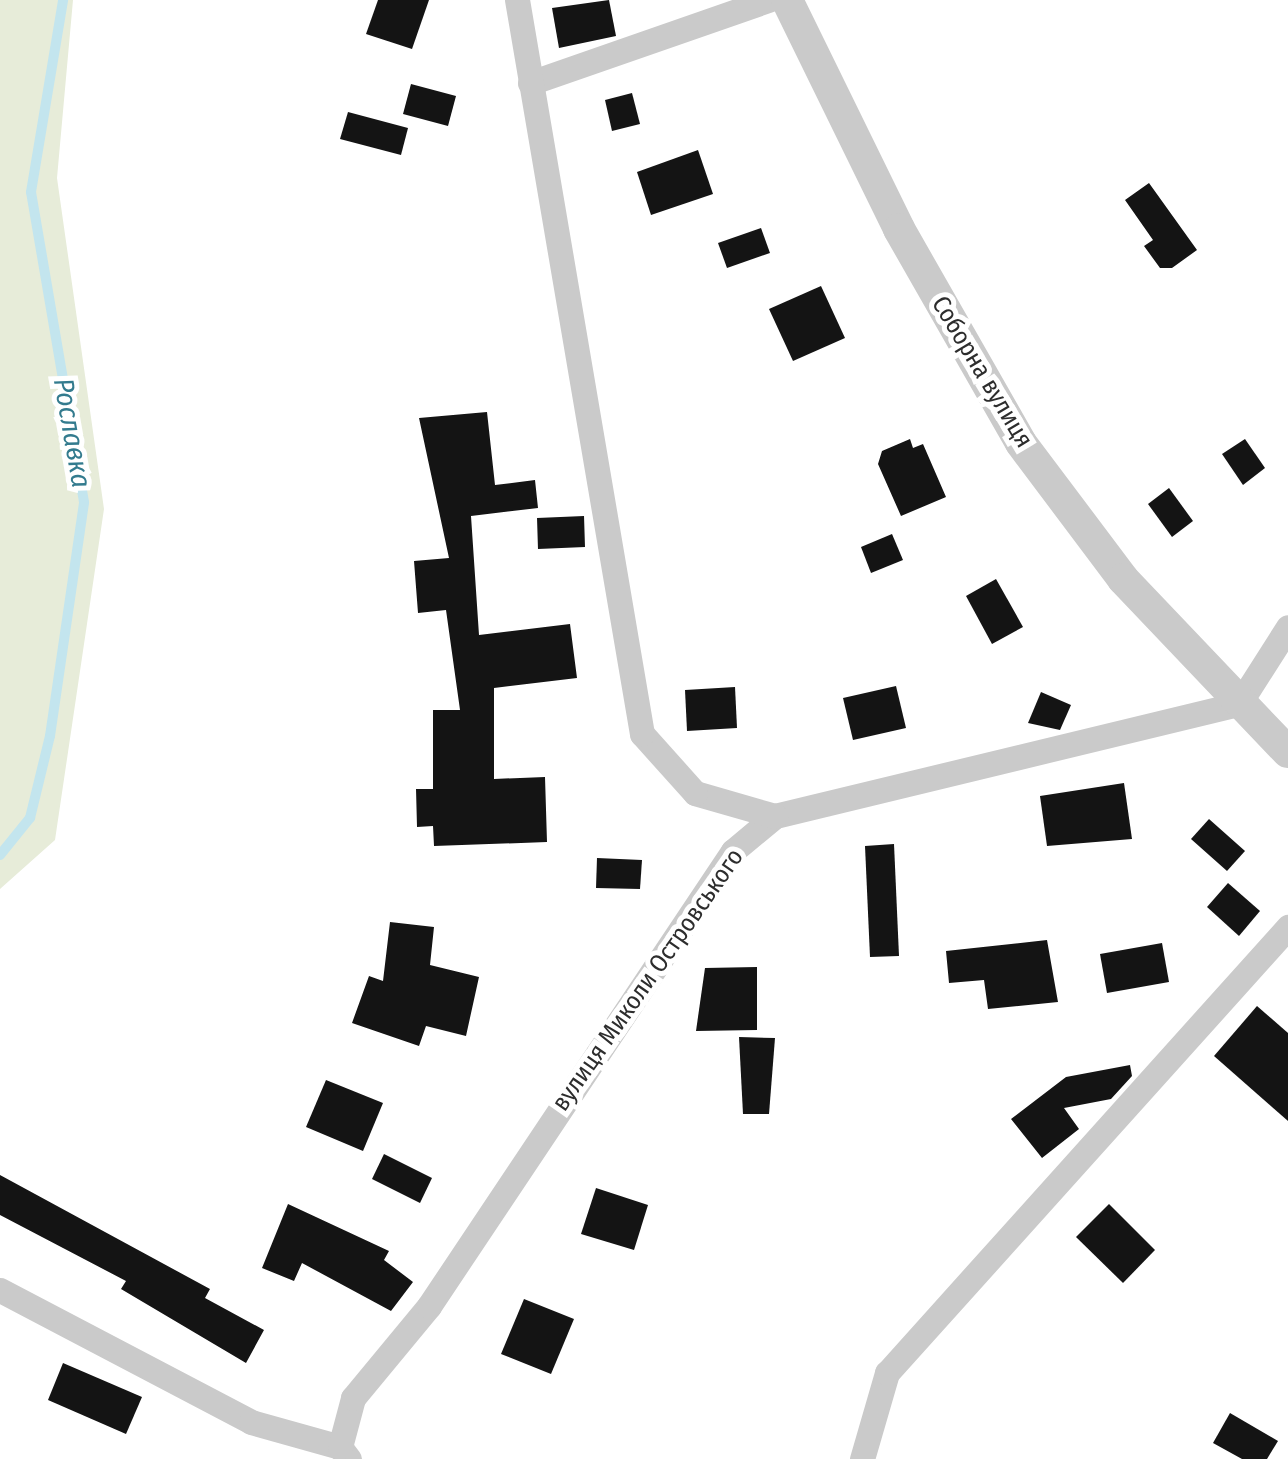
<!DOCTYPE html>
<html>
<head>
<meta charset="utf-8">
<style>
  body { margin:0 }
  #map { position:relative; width:1288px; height:1459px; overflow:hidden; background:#fff; font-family:"Fira Sans Condensed",sans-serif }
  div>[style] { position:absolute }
  .green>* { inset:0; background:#e7ecd9 }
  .stream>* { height:10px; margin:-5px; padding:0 5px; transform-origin:5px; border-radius:5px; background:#c3e5ee }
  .building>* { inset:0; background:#141414 }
  .minor>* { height:25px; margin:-12.5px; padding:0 12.5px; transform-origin:12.5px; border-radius:12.5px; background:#cacaca }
  .tertiary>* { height:32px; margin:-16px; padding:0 16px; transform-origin:16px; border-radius:16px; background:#cacaca }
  span { translate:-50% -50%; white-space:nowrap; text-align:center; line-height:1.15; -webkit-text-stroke:10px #fff; paint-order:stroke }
  .street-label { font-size:25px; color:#2d2d2d }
  .water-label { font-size:28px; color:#337b8e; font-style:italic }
</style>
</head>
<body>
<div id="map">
  <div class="green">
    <div style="clip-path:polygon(0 0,73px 0,57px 178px,104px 509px,55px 840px,0 889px)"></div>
  </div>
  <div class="stream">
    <div style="left:0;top:855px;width:48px;rotate:-51deg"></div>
    <div style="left:30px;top:818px;width:84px;rotate:-76.3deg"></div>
    <div style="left:50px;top:736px;width:236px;rotate:-81.7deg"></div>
    <div style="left:84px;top:502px;width:314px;rotate:-99.7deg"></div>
    <div style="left:31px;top:192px;width:195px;rotate:-80.5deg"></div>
  </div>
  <div class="building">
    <div style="clip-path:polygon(378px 0,429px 0,412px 49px,366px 34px)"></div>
    <div style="clip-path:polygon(609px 0,616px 36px,559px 48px,552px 8px)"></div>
    <div style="clip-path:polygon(411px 84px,456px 96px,448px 126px,403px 114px)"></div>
    <div style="clip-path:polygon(632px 93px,640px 124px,612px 131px,605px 100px)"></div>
    <div style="clip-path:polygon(348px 112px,408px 128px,401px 155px,340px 139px)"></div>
    <div style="clip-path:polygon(698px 150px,713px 194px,651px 215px,637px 172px)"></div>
    <div style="clip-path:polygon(1149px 183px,1197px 250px,1172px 268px,1160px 268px,1144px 246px,1153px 240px,1125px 200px)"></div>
    <div style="clip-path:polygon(761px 228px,770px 253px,727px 268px,718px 243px)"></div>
    <div style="clip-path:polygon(821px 286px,845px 338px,793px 361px,769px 309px)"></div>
    <div style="clip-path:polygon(487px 412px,495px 485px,535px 480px,538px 508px,471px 516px,479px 635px,570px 624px,577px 678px,494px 688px,494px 779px,545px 777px,547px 842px,434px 846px,433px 826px,417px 827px,416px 789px,433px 789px,433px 710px,460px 710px,446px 610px,418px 613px,414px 561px,449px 558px,419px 418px)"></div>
    <div style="clip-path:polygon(910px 439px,913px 448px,923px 444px,946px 497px,901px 516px,878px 464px,882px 451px)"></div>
    <div style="clip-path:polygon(1245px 439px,1265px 468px,1243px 485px,1222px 454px)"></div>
    <div style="clip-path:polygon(1169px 488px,1193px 521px,1172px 537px,1148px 504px)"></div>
    <div style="clip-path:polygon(584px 516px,585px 547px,538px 549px,537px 518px)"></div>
    <div style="clip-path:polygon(892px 534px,903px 560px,871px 573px,861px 547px)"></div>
    <div style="clip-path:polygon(996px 579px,1023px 627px,992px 644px,966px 596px)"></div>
    <div style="clip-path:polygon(896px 686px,906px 728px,853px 740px,843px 698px)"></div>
    <div style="clip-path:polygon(735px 687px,737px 728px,687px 731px,685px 690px)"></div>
    <div style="clip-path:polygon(1041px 692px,1071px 705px,1060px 730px,1028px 723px)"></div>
    <div style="clip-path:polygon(1124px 783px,1132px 839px,1047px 846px,1040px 796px)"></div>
    <div style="clip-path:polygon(1209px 819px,1245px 851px,1227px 871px,1191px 839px)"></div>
    <div style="clip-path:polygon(894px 844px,899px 956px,870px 957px,865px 846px)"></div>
    <div style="clip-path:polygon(597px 858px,642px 860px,640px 889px,596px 888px)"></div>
    <div style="clip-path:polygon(1228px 883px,1260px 911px,1239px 936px,1207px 907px)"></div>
    <div style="clip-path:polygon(390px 922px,434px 927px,430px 965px,479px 977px,466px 1036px,426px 1026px,419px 1046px,352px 1023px,369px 976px,383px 981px)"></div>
    <div style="clip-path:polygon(1047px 940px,1058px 1002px,988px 1009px,984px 980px,949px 983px,946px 951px)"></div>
    <div style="clip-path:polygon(1162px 943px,1169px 982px,1107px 993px,1100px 954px)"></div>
    <div style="clip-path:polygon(757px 967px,757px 1030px,696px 1031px,705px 968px)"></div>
    <div style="clip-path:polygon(1257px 1006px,1288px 1033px,1288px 1121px,1214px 1056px)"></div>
    <div style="clip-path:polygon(739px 1037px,775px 1038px,769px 1114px,743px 1114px)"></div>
    <div style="clip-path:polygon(1130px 1065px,1132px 1076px,1111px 1099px,1064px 1108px,1079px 1129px,1042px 1158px,1011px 1119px,1066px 1077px)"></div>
    <div style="clip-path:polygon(326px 1080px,383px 1103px,363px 1151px,306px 1127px)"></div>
    <div style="clip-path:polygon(384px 1154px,432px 1178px,420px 1203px,372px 1179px)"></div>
    <div style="clip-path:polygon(0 1175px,210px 1289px,205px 1298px,264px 1330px,246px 1363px,121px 1289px,126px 1281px,0 1215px)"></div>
    <div style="clip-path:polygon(596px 1188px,648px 1205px,634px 1250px,581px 1234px)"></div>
    <div style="clip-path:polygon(288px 1204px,389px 1251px,384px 1260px,413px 1282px,391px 1311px,302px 1263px,294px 1281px,262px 1268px)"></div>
    <div style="clip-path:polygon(1109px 1204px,1155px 1250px,1123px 1283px,1076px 1237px)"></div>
    <div style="clip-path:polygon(524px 1299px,574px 1319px,551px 1374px,501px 1354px)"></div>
    <div style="clip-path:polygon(63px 1363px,142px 1397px,126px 1434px,48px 1400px)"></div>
    <div style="clip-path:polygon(1230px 1413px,1278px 1441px,1267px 1459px,1242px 1459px,1213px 1443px)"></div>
  </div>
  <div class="minor">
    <div style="left:530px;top:83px;width:253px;rotate:-19.2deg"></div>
    <div style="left:775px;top:816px;width:477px;rotate:-13.6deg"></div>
    <div style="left:1239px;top:704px;width:91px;rotate:-57.5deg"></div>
    <div style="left:0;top:1290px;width:284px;rotate:27.7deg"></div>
    <div style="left:251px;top:1422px;width:92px;rotate:15.7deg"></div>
    <div style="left:349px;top:1459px;width:15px;rotate:-127deg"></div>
    <div style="left:340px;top:1447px;width:51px;rotate:-75.1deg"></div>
    <div style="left:353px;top:1398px;width:119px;rotate:-50.4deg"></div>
    <div style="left:429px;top:1306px;width:547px;rotate:-56.25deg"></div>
    <div style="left:733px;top:851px;width:55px;rotate:-39.8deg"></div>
    <div style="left:775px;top:816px;width:83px;rotate:-164deg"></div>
    <div style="left:695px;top:793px;width:79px;rotate:-131.9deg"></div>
    <div style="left:642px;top:734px;width:745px;rotate:-99.66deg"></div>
    <div style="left:862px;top:1459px;width:90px;rotate:-73.8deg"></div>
    <div style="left:887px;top:1373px;width:600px;rotate:-48.04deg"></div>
  </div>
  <div class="tertiary">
    <div style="left:787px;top:0;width:255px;rotate:63.9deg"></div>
    <div style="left:899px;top:229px;width:246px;rotate:60.3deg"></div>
    <div style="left:1021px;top:443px;width:170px;rotate:53.1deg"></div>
    <div style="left:1123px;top:579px;width:239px;rotate:46.4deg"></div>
  </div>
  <div class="street-label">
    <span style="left:982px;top:372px;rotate:59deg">Соборна вулиця</span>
    <span style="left:648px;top:980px;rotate:-55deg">вулиця Миколи Островського</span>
  </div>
  <div class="water-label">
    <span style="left:72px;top:433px;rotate:80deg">Рославка</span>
  </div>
</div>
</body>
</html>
